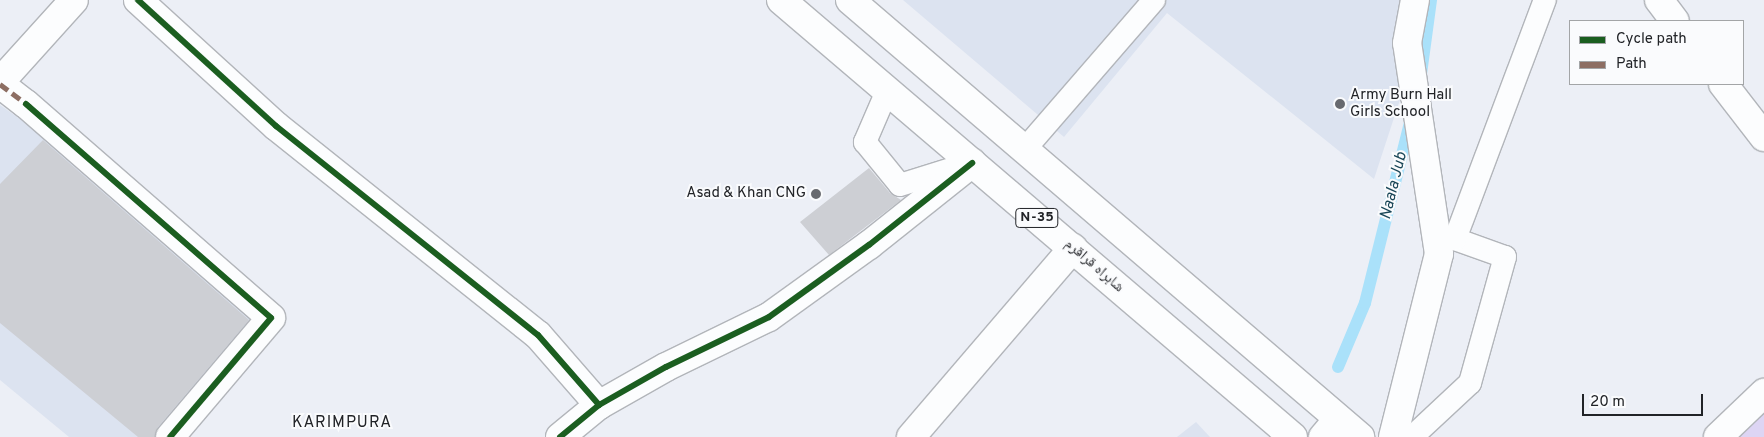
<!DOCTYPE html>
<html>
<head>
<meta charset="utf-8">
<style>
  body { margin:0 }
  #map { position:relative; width:1764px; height:437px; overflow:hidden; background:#eceff6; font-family:Overpass,"Noto Naskh Arabic",sans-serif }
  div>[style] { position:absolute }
  .built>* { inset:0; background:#dce3f0 }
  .green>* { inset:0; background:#ddd5f4 }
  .stream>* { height:12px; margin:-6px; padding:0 6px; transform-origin:6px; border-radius:6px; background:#aae1fa }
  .building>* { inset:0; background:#cdcfd4 }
  .roads { filter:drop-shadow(1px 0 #b2b5ba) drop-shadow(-1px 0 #b2b5ba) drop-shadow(0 1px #b2b5ba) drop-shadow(0 -1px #b2b5ba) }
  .lane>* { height:22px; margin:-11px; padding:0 11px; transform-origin:11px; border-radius:11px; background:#fcfdfe }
  .street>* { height:28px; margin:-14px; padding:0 14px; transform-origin:14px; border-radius:14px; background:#fcfdfe }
  .secondary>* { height:28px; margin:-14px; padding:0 14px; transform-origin:14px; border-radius:14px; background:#fcfdfe }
  .highway>* { height:28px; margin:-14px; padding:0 14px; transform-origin:14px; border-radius:14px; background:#fcfdfe }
  .quiet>* { height:5px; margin-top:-2.5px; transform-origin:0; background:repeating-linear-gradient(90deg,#8d6e63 0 10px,transparent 0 15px) }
  .cycleway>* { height:6px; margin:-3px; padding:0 3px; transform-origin:3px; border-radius:3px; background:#1b5e20 }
  .dots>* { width:14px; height:14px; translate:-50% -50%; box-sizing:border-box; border:2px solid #fafbfd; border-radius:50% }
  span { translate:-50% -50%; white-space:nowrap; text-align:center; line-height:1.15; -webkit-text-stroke:4px #fafbfd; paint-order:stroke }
  .shield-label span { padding:1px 4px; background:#fafbfd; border:1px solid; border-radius:4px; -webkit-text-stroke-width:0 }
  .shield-label { font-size:14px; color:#212327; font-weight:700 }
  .poi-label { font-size:15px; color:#212327 }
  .left { translate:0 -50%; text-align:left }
  .right { translate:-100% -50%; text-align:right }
  .street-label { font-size:15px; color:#212327 }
  .water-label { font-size:16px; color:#1a4758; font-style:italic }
  .neighbourhood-label { font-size:16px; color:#212327; letter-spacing:1px }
  .legend { position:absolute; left:1569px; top:20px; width:175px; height:65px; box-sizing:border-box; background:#fafbfd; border:1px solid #a3a5a7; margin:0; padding:6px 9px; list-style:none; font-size:15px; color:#212327 }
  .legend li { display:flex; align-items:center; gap:10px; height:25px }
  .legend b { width:25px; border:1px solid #a3a5a7 }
  .scale { position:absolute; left:1582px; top:394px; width:121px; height:22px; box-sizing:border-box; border:2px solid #212327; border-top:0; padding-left:6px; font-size:15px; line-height:18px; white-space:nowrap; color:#212327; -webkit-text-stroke:4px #fafbfd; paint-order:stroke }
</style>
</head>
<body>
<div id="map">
  <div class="built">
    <div style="clip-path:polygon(903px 0,1417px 0,1409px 72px,1374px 179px,1167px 13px,1064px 137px)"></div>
    <div style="clip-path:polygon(0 105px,33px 128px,261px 322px,157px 437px,69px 437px,0 380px)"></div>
    <div style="clip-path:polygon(1196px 422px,1210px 437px,1177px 437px)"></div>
  </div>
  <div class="green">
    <div style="clip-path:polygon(1764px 400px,1764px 437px,1718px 437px)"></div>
  </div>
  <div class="stream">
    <div style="left:1421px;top:74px;width:75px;rotate:-82.3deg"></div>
    <div style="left:1338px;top:367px;width:69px;rotate:-67.1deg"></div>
    <div style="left:1365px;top:303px;width:191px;rotate:-76deg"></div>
  </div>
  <div class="building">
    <div style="clip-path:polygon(43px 140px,249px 320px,158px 427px,155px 437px,138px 437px,0 323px,0 184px)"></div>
    <div style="clip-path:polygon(869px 168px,890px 193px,901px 200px,829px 255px,800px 222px)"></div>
  </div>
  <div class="roads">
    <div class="lane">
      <div style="left:887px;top:91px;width:56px;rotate:113.3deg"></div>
      <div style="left:865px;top:142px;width:55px;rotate:50.9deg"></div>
      <div style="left:900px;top:185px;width:67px;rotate:-17.4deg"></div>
      <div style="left:1025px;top:149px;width:197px;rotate:-49.1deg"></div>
      <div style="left:1412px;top:437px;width:79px;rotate:-43deg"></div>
      <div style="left:1470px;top:383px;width:131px;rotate:-74.5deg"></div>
      <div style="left:1505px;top:257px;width:53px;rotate:-160.2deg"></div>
      <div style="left:1455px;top:239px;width:255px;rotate:-69.4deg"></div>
    </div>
    <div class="street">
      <div style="left:138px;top:0;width:187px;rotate:42.4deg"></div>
      <div style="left:276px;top:126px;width:335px;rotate:38.6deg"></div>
      <div style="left:538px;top:335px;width:93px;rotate:48.9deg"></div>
      <div style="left:1659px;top:0;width:26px;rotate:53deg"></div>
      <div style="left:0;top:82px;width:110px;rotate:-47.9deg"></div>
      <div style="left:0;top:84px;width:33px;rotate:38deg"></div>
      <div style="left:26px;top:104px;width:325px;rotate:41.1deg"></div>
      <div style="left:271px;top:318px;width:156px;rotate:130.3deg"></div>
      <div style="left:1723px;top:84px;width:67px;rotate:52.3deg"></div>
      <div style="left:560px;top:437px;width:50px;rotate:-39.4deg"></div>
      <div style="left:599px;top:405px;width:77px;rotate:-29.6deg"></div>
      <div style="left:666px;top:367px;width:114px;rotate:-25.9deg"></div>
      <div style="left:769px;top:317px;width:123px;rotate:-35.8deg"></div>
      <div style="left:869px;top:245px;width:132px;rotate:-38.5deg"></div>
      <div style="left:911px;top:437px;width:249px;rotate:-49.4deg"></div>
      <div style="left:1393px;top:437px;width:189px;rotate:-75.9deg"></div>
      <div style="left:1439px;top:254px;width:213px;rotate:-98.6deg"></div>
      <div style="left:1407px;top:43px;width:44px;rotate:-79.5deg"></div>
    </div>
    <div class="secondary">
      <div style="left:1323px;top:437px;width:23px;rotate:-50deg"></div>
      <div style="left:1718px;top:437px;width:64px;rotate:-43.7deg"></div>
    </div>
    <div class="highway">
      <div style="left:781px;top:0;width:673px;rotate:40.48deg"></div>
      <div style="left:850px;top:0;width:672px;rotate:40.59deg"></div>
    </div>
  </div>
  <div class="quiet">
    <div style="left:0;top:84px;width:38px;rotate:37deg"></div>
  </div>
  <div class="cycleway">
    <div style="left:138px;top:0;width:187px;rotate:42.4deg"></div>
    <div style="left:276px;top:126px;width:335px;rotate:38.6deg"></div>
    <div style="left:538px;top:335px;width:93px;rotate:48.9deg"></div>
    <div style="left:26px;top:104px;width:325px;rotate:41.1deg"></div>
    <div style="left:271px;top:318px;width:156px;rotate:130.3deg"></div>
    <div style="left:560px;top:437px;width:50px;rotate:-39.4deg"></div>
    <div style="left:599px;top:405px;width:77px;rotate:-29.6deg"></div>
    <div style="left:666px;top:367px;width:114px;rotate:-25.9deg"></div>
    <div style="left:769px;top:317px;width:123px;rotate:-35.8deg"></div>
    <div style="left:869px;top:245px;width:132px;rotate:-38.5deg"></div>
  </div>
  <div class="dots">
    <div style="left:1340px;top:104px;background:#686a6f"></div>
    <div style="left:816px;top:194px;background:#686a6f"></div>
  </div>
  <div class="shield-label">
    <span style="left:1037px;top:218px">N-35</span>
  </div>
  <div class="poi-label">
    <span class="left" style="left:1350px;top:104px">Army Burn Hall<br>Girls School</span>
    <span class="right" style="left:806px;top:194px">Asad &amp; Khan CNG</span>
  </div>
  <div class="street-label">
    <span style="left:1094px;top:266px;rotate:41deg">شاہراہ قراقرم</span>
  </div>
  <div class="water-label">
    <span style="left:1394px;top:186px;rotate:-76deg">Naala Jub</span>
  </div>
  <div class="neighbourhood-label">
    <span style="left:342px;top:423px">KARIMPURA</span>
  </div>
  <ul class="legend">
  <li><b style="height:6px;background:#1b5e20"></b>Cycle path</li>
  <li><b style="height:6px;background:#8d6e63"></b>Path</li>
  </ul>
  <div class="scale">20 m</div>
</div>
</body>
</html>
